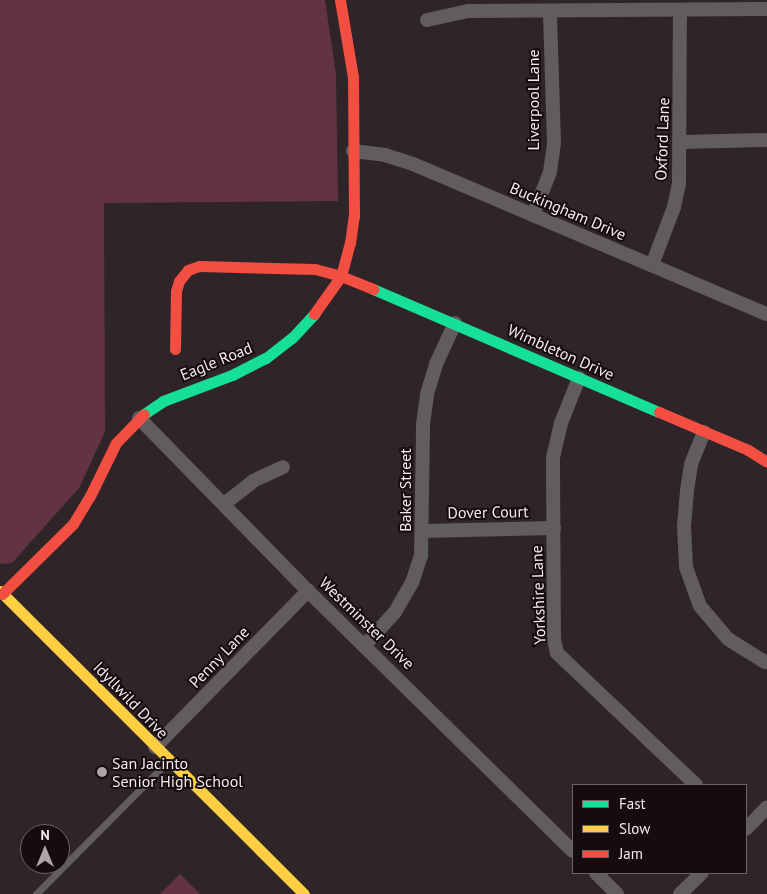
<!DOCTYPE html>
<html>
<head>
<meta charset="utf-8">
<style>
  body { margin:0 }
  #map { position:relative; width:767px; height:894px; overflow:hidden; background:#2f2427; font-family:"PT Sans",sans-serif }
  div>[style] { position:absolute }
  .green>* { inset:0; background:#623443 }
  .lane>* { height:7px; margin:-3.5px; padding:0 3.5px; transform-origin:3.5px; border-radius:3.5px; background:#615c5e }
  .street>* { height:14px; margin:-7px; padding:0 7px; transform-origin:7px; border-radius:7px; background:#615c5e }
  .fast>* { height:11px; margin:-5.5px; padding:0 5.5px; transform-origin:5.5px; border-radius:5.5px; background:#16e098 }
  .slow>* { height:11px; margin:-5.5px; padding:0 5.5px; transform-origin:5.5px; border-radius:5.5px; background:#ffcf43 }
  .jam>* { height:11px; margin:-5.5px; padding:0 5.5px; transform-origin:5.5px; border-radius:5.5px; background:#f24e42 }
  .dots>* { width:14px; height:14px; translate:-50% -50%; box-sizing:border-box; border:2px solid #150c0f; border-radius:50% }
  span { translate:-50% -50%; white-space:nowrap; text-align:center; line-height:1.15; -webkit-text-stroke:4px #150c0f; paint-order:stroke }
  .street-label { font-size:16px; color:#f7e9ed }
  .poi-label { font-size:16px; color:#f7e9ed }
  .left { translate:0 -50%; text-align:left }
  .legend { position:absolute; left:572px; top:784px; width:175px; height:90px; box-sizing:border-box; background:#150c0f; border:1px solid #6f6468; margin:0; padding:6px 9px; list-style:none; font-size:15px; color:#f7e9ed }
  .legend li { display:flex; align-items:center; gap:10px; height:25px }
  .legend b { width:25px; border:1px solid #6f6468 }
  .north { position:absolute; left:20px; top:824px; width:50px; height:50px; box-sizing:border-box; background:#150c0f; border:1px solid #6f6468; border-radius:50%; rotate:0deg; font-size:14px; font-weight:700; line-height:20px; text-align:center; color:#f7e9ed }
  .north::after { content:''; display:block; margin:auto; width:18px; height:22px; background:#b1a4a8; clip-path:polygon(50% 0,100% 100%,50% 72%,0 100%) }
</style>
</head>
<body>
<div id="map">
  <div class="green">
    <div style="clip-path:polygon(0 0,325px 0,336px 74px,338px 201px,104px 203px,105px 432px,79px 488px,12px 563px,0 564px)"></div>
    <div style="clip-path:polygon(180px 874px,200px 894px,160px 894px)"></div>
  </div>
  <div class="lane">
    <div style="left:36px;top:894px;width:187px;rotate:-45.2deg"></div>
  </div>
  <div class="street">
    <div style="left:427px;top:20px;width:42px;rotate:-12.4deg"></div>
    <div style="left:468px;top:11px;width:299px;rotate:-0.4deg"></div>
    <div style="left:681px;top:142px;width:86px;rotate:-1.3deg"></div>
    <div style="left:353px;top:151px;width:32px;rotate:7deg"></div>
    <div style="left:385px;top:155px;width:29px;rotate:18deg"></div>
    <div style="left:413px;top:164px;width:384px;rotate:23deg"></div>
    <div style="left:533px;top:215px;width:46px;rotate:-68.4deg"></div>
    <div style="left:550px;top:172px;width:30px;rotate:-82deg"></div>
    <div style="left:554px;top:142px;width:130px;rotate:-91.8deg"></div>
    <div style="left:652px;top:265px;width:62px;rotate:-69.2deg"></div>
    <div style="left:674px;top:207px;width:25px;rotate:-78deg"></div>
    <div style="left:679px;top:183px;width:173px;rotate:-89.7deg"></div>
    <div style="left:579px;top:378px;width:48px;rotate:111.8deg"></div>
    <div style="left:561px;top:423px;width:36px;rotate:103deg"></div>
    <div style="left:553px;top:458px;width:181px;rotate:89.7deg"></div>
    <div style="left:554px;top:639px;width:14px;rotate:78deg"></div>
    <div style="left:557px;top:653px;width:192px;rotate:43.5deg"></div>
    <div style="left:139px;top:418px;width:242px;rotate:45.7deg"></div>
    <div style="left:308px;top:591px;width:371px;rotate:44.5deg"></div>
    <div style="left:704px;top:432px;width:35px;rotate:112deg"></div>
    <div style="left:691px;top:465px;width:26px;rotate:99deg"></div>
    <div style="left:687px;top:491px;width:35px;rotate:95deg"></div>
    <div style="left:684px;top:526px;width:41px;rotate:87.2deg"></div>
    <div style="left:686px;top:567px;width:41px;rotate:70.3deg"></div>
    <div style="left:700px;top:606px;width:43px;rotate:49.7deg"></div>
    <div style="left:728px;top:639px;width:44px;rotate:31.9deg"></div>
    <div style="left:224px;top:504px;width:37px;rotate:-38deg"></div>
    <div style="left:253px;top:481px;width:33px;rotate:-25deg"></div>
    <div style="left:423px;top:531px;width:131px;rotate:-1.3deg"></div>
    <div style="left:365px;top:645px;width:45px;rotate:-47.7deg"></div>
    <div style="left:395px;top:612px;width:34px;rotate:-60deg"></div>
    <div style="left:412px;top:583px;width:28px;rotate:-72deg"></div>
    <div style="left:421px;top:556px;width:132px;rotate:-89.1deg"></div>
    <div style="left:423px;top:424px;width:30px;rotate:-82deg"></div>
    <div style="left:427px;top:394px;width:31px;rotate:-73deg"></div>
    <div style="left:436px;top:364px;width:45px;rotate:-65.1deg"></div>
    <div style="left:155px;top:747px;width:219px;rotate:-45.6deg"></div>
    <div style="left:746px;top:829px;width:30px;rotate:-46deg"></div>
    <div style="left:596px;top:873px;width:30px;rotate:45deg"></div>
    <div style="left:680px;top:894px;width:30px;rotate:-44deg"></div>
  </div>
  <div class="fast">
    <div style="left:373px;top:289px;width:311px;rotate:23.3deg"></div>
    <div style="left:144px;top:414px;width:23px;rotate:-34deg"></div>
    <div style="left:163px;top:401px;width:74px;rotate:-20.6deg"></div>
    <div style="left:232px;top:375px;width:38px;rotate:-27deg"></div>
    <div style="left:266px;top:358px;width:33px;rotate:-38deg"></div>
    <div style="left:292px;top:338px;width:33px;rotate:-47deg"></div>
  </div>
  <div class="slow">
    <div style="left:0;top:591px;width:429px;rotate:44.9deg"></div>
  </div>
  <div class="jam">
    <div style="left:314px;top:314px;width:47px;rotate:-54.6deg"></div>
    <div style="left:341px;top:276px;width:34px;rotate:-75deg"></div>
    <div style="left:350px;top:243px;width:27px;rotate:-82deg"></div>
    <div style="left:354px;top:216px;width:139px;rotate:-90.4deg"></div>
    <div style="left:353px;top:77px;width:78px;rotate:-99.6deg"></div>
    <div style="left:175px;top:349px;width:58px;rotate:-89deg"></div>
    <div style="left:176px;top:291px;width:10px;rotate:-73deg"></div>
    <div style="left:179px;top:281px;width:14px;rotate:-51deg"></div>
    <div style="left:188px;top:270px;width:12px;rotate:-20deg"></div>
    <div style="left:199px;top:266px;width:116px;rotate:1.5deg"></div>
    <div style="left:315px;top:269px;width:27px;rotate:15deg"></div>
    <div style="left:341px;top:276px;width:35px;rotate:22deg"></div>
    <div style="left:659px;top:412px;width:97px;rotate:23.1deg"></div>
    <div style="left:748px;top:450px;width:22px;rotate:32deg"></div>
    <div style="left:2px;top:594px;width:100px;rotate:-44.6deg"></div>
    <div style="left:73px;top:524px;width:33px;rotate:-59deg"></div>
    <div style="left:90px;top:496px;width:59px;rotate:-63.9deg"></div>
    <div style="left:116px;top:443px;width:40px;rotate:-46deg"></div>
  </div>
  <div class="dots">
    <div style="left:102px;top:772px;background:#b1a4a8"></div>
  </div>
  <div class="street-label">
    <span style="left:533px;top:100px;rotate:-90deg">Liverpool Lane</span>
    <span style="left:662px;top:139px;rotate:-88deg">Oxford Lane</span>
    <span style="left:568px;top:211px;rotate:23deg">Buckingham Drive</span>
    <span style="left:561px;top:352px;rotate:24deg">Wimbleton Drive</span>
    <span style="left:216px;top:361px;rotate:-22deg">Eagle Road</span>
    <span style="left:405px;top:490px;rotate:-90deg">Baker Street</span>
    <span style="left:488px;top:512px;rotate:-1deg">Dover Court</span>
    <span style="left:538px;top:595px;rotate:-92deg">Yorkshire Lane</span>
    <span style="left:367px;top:623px;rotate:44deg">Westminster Drive</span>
    <span style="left:219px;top:657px;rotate:-46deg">Penny Lane</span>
    <span style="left:131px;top:700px;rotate:46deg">Idyllwild Drive</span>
  </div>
  <div class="poi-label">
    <span class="left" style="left:112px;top:772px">San Jacinto<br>Senior High School</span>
  </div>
  <ul class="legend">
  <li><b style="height:6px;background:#16e098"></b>Fast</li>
  <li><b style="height:6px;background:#ffcf43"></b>Slow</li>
  <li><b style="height:6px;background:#f24e42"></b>Jam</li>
  </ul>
  <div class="north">N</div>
</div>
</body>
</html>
